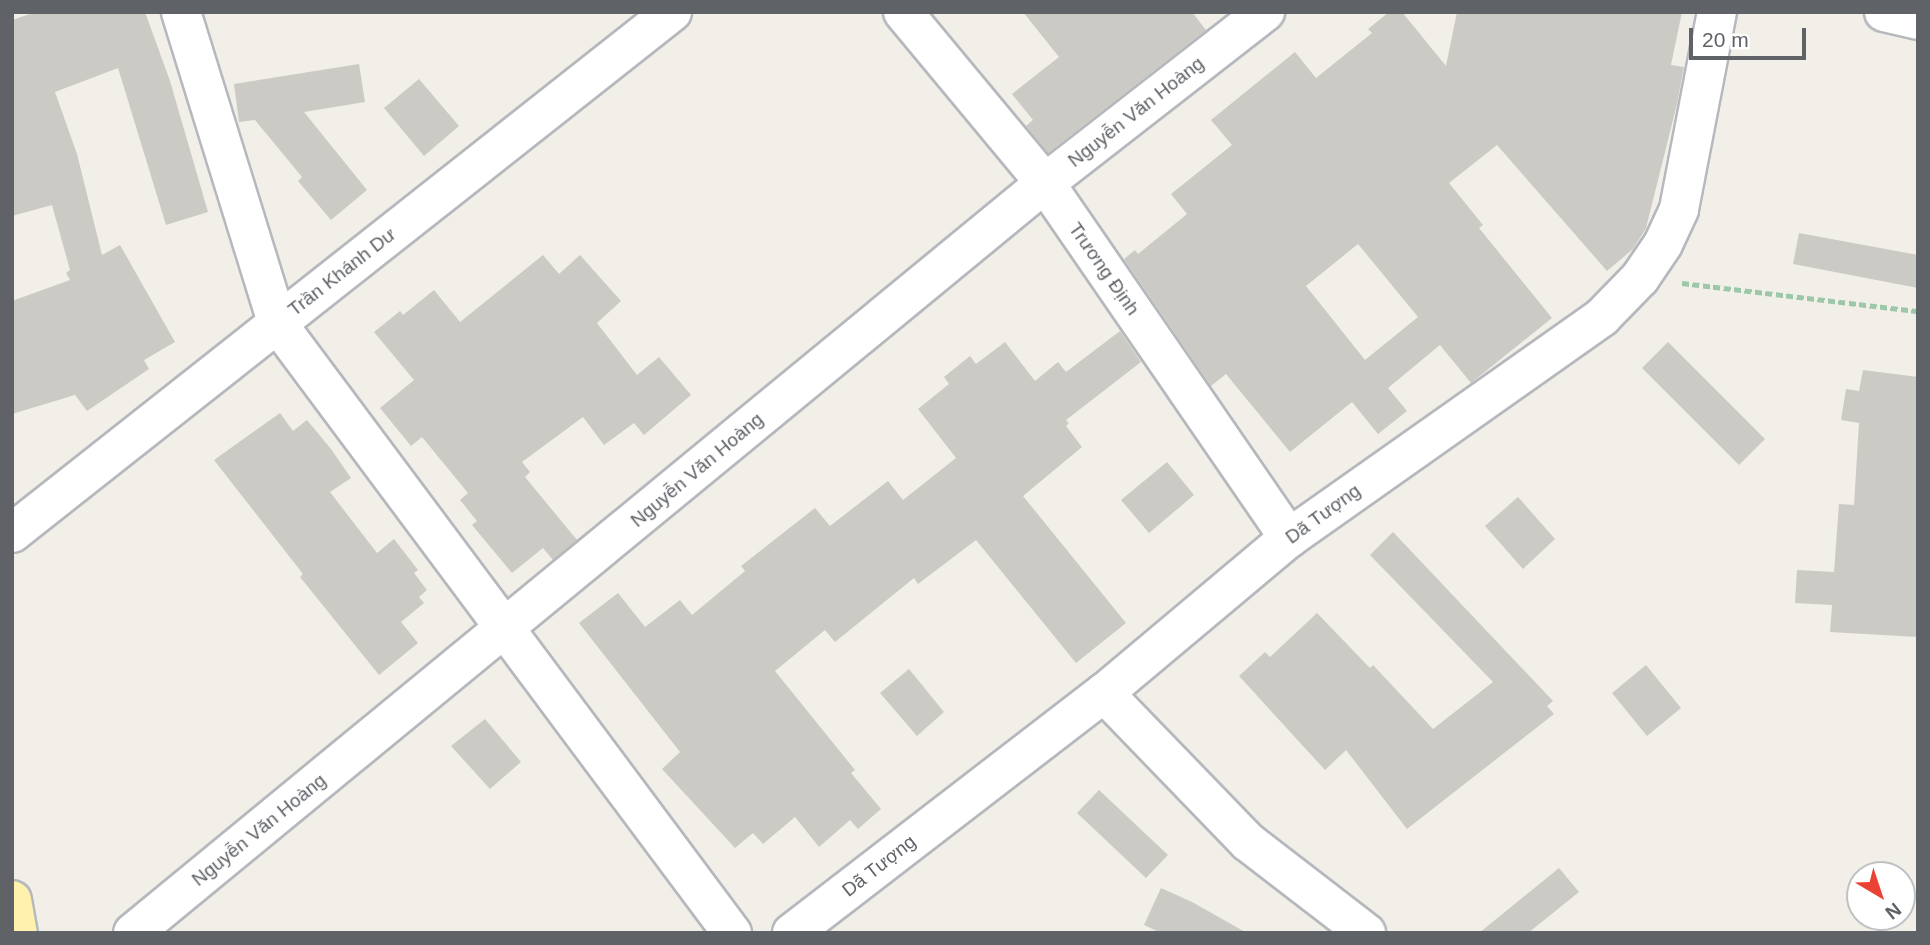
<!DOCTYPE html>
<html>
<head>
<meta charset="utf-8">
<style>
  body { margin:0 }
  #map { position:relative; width:1930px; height:945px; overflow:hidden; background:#f1efe8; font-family:Helvetica,sans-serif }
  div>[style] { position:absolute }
  .building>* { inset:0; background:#cccac5 }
  .path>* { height:4.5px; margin-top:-2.25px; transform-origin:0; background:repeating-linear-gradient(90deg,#9cc7a9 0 7px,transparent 0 10.5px) }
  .roads { filter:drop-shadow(2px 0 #b5b8bc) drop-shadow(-2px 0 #b5b8bc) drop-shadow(0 2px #b5b8bc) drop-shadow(0 -2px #b5b8bc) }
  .street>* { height:38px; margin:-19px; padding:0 19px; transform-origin:19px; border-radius:19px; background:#fff }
  .primary>* { height:38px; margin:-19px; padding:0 19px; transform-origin:19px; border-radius:19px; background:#fff2af }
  span { translate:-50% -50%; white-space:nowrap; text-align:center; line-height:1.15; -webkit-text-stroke:7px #fff; paint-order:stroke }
  .street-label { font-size:19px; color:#5f6368 }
  .frame { position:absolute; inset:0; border:14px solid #5f6368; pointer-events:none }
  .north { position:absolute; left:1846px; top:861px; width:70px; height:70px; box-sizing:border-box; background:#fff; border:2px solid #bfc1c3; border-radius:50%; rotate:141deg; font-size:19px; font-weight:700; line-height:28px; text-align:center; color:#5f6368 }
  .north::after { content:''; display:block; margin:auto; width:24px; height:32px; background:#ea4335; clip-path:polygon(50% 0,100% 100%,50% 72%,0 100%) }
  .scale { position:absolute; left:1689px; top:28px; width:117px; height:32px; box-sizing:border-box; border:4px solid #5f6368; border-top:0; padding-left:9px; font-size:21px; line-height:24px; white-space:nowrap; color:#5f6368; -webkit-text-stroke:5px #fff; paint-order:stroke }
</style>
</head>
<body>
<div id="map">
  <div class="building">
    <div style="clip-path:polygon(36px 12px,145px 12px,170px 81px,208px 212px,166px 225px,118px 68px,55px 92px,77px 154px,102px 255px,120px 245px,175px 342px,144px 360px,149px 369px,87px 411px,75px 395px,12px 414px,12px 301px,70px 280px,66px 273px,70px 270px,52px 205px,12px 216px,12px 20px)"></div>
    <div style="clip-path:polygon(1023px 12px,1192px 12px,1206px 30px,1048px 153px,1026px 126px,1033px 120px,1012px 94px,1059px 57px)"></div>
    <div style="clip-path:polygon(evenodd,1389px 12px,1402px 12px,1446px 66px,1457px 12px,1682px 12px,1671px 65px,1684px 67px,1677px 104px,1646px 228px,1633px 249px,1607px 271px,1497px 145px,1449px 183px,1483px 225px,1479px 228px,1552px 318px,1471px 383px,1440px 345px,1388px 388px,1407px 411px,1378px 434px,1352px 402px,1290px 452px,1226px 374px,1211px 386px,1124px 259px,1135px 250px,1138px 254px,1187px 214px,1171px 194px,1232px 145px,1211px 120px,1295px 52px,1316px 78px,1372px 33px,1368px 29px,1389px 12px,1358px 244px,1418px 317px,1365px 360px,1306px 286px,1358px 244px)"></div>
    <div style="clip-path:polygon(359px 64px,365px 102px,304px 112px,367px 190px,331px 220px,298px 181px,302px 177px,255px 120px,239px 122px,234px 84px)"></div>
    <div style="clip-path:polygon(419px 79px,459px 126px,424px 156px,384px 108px)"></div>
    <div style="clip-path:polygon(1799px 233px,1918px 255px,1918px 288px,1793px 264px)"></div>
    <div style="clip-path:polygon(543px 255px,559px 274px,580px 255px,621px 301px,597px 323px,637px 375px,659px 357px,691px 395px,644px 435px,634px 423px,604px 445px,583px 417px,522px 462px,530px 472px,525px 477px,577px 540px,553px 560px,543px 548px,512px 573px,472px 525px,477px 521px,460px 500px,468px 493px,422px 437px,411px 446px,380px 408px,414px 380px,374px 332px,400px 311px,403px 315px,434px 290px,460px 322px)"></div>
    <div style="clip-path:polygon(1120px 331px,1141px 362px,1066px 420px,1069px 423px,1066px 426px,1082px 447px,1023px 496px,1126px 623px,1076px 663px,976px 540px,918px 584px,914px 578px,835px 642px,825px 630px,775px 671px,855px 770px,851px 773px,881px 809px,858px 829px,850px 820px,819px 847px,795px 817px,763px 844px,753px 833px,735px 848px,662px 769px,680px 752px,579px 623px,618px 593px,645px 627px,680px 600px,692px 615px,745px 571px,741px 566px,815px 508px,830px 526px,888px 481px,903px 500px,956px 458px,918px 409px,949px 384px,944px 377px,970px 356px,976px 364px,1005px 342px,1035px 381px,1058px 362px,1066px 372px)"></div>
    <div style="clip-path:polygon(1668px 342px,1765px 439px,1739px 465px,1642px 368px)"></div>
    <div style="clip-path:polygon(1863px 370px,1918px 377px,1918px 637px,1830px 632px,1832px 605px,1795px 603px,1797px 570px,1834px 572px,1839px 504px,1854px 505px,1859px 423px,1841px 420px,1846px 389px,1859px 391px)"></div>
    <div style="clip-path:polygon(280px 413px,293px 431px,307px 420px,331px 449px,351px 478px,330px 492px,377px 553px,394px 539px,418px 570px,414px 573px,427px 590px,419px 597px,424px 603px,401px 622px,418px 643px,379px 675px,300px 577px,303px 574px,214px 460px)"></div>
    <div style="clip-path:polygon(1167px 462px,1194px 495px,1149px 533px,1121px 500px)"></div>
    <div style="clip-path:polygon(1518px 497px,1555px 539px,1523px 569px,1485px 526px)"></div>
    <div style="clip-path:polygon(1393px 532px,1553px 701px,1547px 706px,1554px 714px,1407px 829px,1346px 750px,1325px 770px,1239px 676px,1265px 652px,1270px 657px,1317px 613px,1370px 668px,1373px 665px,1433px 729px,1493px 682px,1370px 555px)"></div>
    <div style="clip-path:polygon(1646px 665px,1681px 708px,1647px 736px,1612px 693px)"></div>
    <div style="clip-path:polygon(909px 669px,944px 712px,917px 736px,880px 693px)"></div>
    <div style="clip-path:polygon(485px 719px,521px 762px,490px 789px,451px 746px)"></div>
    <div style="clip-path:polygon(1099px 790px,1168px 855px,1146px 878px,1077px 813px)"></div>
    <div style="clip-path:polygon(1559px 868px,1579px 892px,1528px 933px,1479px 933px)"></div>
    <div style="clip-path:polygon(1161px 888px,1192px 902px,1247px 933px,1161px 933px,1144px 925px)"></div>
  </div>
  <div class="path">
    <div style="left:1682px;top:283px;width:238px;rotate:6.8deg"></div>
  </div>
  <div class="roads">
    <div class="street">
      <div style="left:181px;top:12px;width:325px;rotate:72.8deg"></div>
      <div style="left:277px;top:323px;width:761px;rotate:53.28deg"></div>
      <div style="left:903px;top:12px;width:222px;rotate:50.3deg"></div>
      <div style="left:1045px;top:183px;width:431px;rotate:55.5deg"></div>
      <div style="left:1884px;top:12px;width:35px;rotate:13deg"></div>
      <div style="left:12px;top:533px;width:841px;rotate:-38.29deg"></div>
      <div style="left:1104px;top:693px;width:207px;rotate:46deg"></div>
      <div style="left:1248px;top:842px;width:149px;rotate:37.6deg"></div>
      <div style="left:133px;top:933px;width:1181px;rotate:-39.43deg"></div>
      <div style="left:1045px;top:183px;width:279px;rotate:-37.9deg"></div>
      <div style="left:792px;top:933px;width:394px;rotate:-37.6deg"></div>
      <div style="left:1104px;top:693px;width:241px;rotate:-40deg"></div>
      <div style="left:1289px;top:538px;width:383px;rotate:-35.2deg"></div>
      <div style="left:1602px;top:317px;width:54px;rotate:-45.7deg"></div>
      <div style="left:1640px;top:278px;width:41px;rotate:-55.9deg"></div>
      <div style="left:1663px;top:244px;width:38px;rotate:-65deg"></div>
      <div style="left:1679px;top:209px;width:201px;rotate:-79.1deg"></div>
    </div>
    <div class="primary">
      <div style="left:12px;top:900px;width:34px;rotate:80deg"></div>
    </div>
  </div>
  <div class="street-label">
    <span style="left:1136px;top:112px;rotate:-38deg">Nguyễn Văn Hoàng</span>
    <span style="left:1104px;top:269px;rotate:55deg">Trương Định</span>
    <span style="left:342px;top:272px;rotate:-38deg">Trần Khánh Dư</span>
    <span style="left:697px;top:470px;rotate:-40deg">Nguyễn Văn Hoàng</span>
    <span style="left:1323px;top:514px;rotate:-36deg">Dã Tượng</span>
    <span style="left:259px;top:830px;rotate:-39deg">Nguyễn Văn Hoàng</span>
    <span style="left:879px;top:866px;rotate:-38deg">Dã Tượng</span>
  </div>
  <div class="frame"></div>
  <div class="north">N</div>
  <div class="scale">20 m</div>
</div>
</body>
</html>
